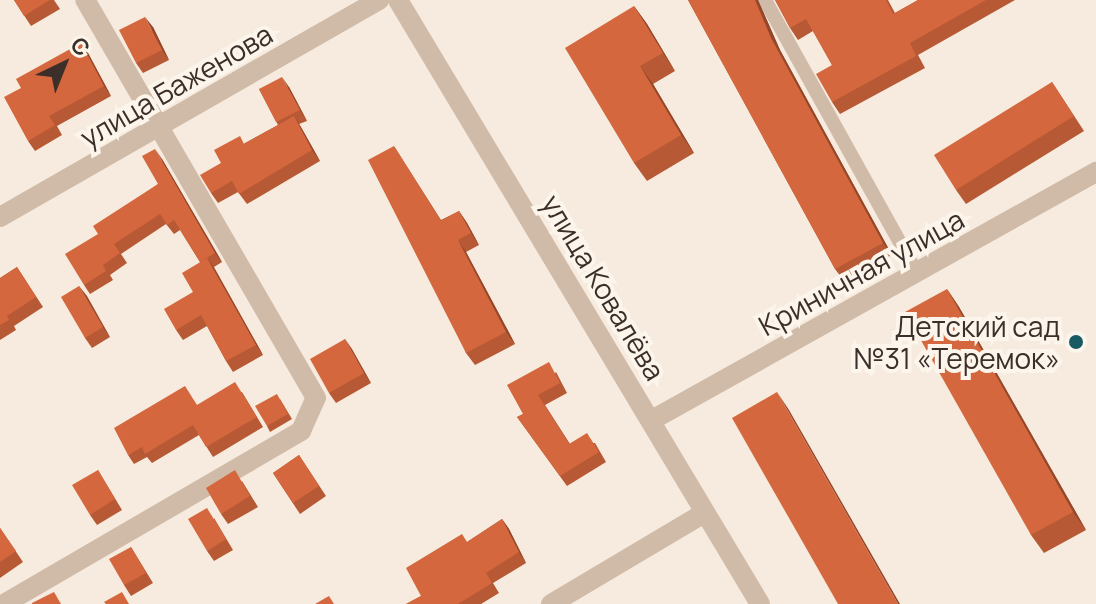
<!DOCTYPE html>
<html>
<head>
<meta charset="utf-8">
<style>
  body { margin:0 }
  #map { position:relative; width:1096px; height:604px; overflow:hidden; background:#f6ebde; font-family:Manrope,sans-serif }
  div>[style] { position:absolute }
  .service>* { height:14px; margin:-7px; padding:0 7px; transform-origin:7px; border-radius:7px; background:#d0bba8 }
  .minor>* { height:20px; margin:-10px; padding:0 10px; transform-origin:10px; border-radius:10px; background:#d0bba8 }
  .wall>* { inset:0; background:#b65934 }
  .shaded-wall>* { inset:0; background:#94482b }
  .building>* { inset:0; background:#d4673d }
  .dots>* { width:22px; height:22px; translate:-50% -50%; box-sizing:border-box; border:4px solid #fcf5eb; border-radius:50% }
  span { translate:-50% -50%; white-space:nowrap; text-align:center; line-height:1.15; -webkit-text-stroke:8px #fcf5eb; paint-order:stroke }
  .street-label { font-size:28px; color:#3c2f29 }
  .poi-label { font-size:28px; color:#3c2f29 }
  .right { translate:-100% -50%; text-align:right }
  .north { position:absolute; left:24px; top:24px; width:80px; height:80px; -webkit-text-stroke:6px #fcf5eb; paint-order:stroke; rotate:43deg; font-size:22px; font-weight:700; line-height:32px; text-align:center; color:#3c2f29 }
  .north::after { content:''; display:block; margin:auto; width:28px; height:36px; background:#3c2f29; clip-path:polygon(50% 0,100% 100%,50% 72%,0 100%) }
</style>
</head>
<body>
<div id="map">
  <div class="service">
    <div style="left:765px;top:0;width:312px;rotate:60.9deg"></div>
  </div>
  <div class="minor">
    <div style="left:398px;top:0;width:704px;rotate:59.06deg"></div>
    <div style="left:0;top:217px;width:437px;rotate:-29.8deg"></div>
    <div style="left:652px;top:420px;width:509px;rotate:-29.19deg"></div>
    <div style="left:4px;top:604px;width:344px;rotate:-30.2deg"></div>
    <div style="left:301px;top:431px;width:36px;rotate:-66deg"></div>
    <div style="left:316px;top:398px;width:460px;rotate:-120.1deg"></div>
    <div style="left:551px;top:604px;width:178px;rotate:-30.7deg"></div>
  </div>
  <div class="wall">
    <div style="clip-path:polygon(14px 0,54px 0,60px 9px,31px 26px)"></div>
    <div style="clip-path:polygon(688px 0,758px 0,780px 50px,892px 255px,844px 281px,835px 269px)"></div>
    <div style="clip-path:polygon(775px 0,888px 0,895px 13px,918px 0,1015px 0,918px 55px,925px 68px,840px 114px,832px 102px,832px 65px,813px 31px,798px 40px,790px 28px)"></div>
    <div style="clip-path:polygon(634px 6px,647px 24px,675px 71px,653px 84px,694px 153px,647px 181px,634px 163px)"></div>
    <div style="clip-path:polygon(153px 27px,169px 60px,143px 73px,136px 63px)"></div>
    <div style="clip-path:polygon(88px 53px,111px 96px,57px 126px,62px 135px,35px 151px,28px 141px)"></div>
    <div style="clip-path:polygon(1052px 82px,1084px 131px,966px 204px,956px 190px)"></div>
    <div style="clip-path:polygon(289px 87px,307px 121px,299px 124px,320px 161px,247px 204px,238px 192px,218px 203px,211px 193px,221px 163px,245px 143px,278px 125px,259px 89px)"></div>
    <div style="clip-path:polygon(394px 146px,441px 220px,459px 211px,467px 223px,479px 245px,466px 252px,515px 344px,475px 365px,466px 353px)"></div>
    <div style="clip-path:polygon(162px 159px,222px 262px,214px 267px,263px 355px,233px 372px,226px 361px,207px 326px,183px 340px,176px 330px,193px 292px,200px 262px,180px 230px,174px 234px,166px 224px,121px 254px,127px 263px,110px 275px,113px 280px,90px 294px,84px 285px,98px 234px,158px 184px)"></div>
    <div style="clip-path:polygon(17px 267px,43px 307px,14px 326px,16px 330px,0 340px,0 278px)"></div>
    <div style="clip-path:polygon(79px 286px,110px 337px,92px 348px,85px 338px)"></div>
    <div style="clip-path:polygon(947px 289px,959px 307px,1086px 530px,1044px 553px,1031px 535px)"></div>
    <div style="clip-path:polygon(345px 339px,371px 383px,336px 403px,329px 393px)"></div>
    <div style="clip-path:polygon(556px 372px,567px 393px,545px 405px,570px 444px,595px 443px,606px 462px,567px 486px,517px 417px,523px 414px)"></div>
    <div style="clip-path:polygon(242px 392px,263px 427px,213px 457px,199px 435px,152px 463px,147px 457px,134px 464px,128px 455px,197px 405px)"></div>
    <div style="clip-path:polygon(280px 399px,292px 419px,270px 432px,267px 426px)"></div>
    <div style="clip-path:polygon(299px 455px,326px 496px,300px 514px,273px 473px)"></div>
    <div style="clip-path:polygon(98px 470px,122px 510px,97px 525px,90px 515px)"></div>
    <div style="clip-path:polygon(242px 481px,258px 507px,228px 524px,221px 514px)"></div>
    <div style="clip-path:polygon(214px 518px,233px 550px,214px 561px,207px 551px)"></div>
    <div style="clip-path:polygon(502px 519px,509px 529px,526px 563px,493px 583px,499px 593px,481px 604px,406px 604px,421px 596px,467px 542px)"></div>
    <div style="clip-path:polygon(0 528px,23px 562px,0 578px)"></div>
    <div style="clip-path:polygon(131px 547px,153px 583px,131px 596px,124px 585px)"></div>
  </div>
  <div class="shaded-wall">
    <div style="clip-path:polygon(755px 0,758px 0,780px 50px,892px 255px,883px 243px,771px 38px)"></div>
    <div style="clip-path:polygon(634px 6px,647px 24px,675px 71px,663px 53px)"></div>
    <div style="clip-path:polygon(145px 17px,153px 27px,169px 60px,162px 50px)"></div>
    <div style="clip-path:polygon(81px 43px,88px 53px,111px 96px,104px 86px)"></div>
    <div style="clip-path:polygon(640px 66px,653px 84px,694px 153px,681px 135px)"></div>
    <div style="clip-path:polygon(282px 77px,289px 87px,307px 121px,300px 110px)"></div>
    <div style="clip-path:polygon(294px 116px,301px 127px,320px 161px,312px 150px)"></div>
    <div style="clip-path:polygon(155px 149px,162px 159px,222px 262px,215px 253px)"></div>
    <div style="clip-path:polygon(459px 211px,467px 223px,479px 245px,471px 233px)"></div>
    <div style="clip-path:polygon(458px 240px,466px 252px,515px 344px,506px 332px)"></div>
    <div style="clip-path:polygon(207px 258px,214px 268px,263px 355px,256px 345px)"></div>
    <div style="clip-path:polygon(79px 286px,87px 296px,110px 337px,103px 327px)"></div>
    <div style="clip-path:polygon(947px 289px,959px 307px,1086px 530px,1073px 512px)"></div>
    <div style="clip-path:polygon(345px 339px,352px 349px,371px 383px,364px 373px)"></div>
    <div style="clip-path:polygon(777px 392px,789px 410px,900px 604px,898px 604px)"></div>
    <div style="clip-path:polygon(502px 519px,509px 529px,526px 563px,519px 552px)"></div>
  </div>
  <div class="building">
    <div style="clip-path:polygon(14px 0,50px 0,24px 16px)"></div>
    <div style="clip-path:polygon(688px 0,755px 0,771px 38px,883px 243px,835px 269px)"></div>
    <div style="clip-path:polygon(775px 0,886px 0,893px 14px,918px 0,986px 0,910px 43px,916px 56px,832px 102px,816px 74px,832px 65px,806px 19px,790px 28px)"></div>
    <div style="clip-path:polygon(634px 6px,663px 53px,640px 66px,681px 135px,634px 163px,565px 48px)"></div>
    <div style="clip-path:polygon(145px 17px,162px 50px,136px 63px,119px 30px)"></div>
    <div style="clip-path:polygon(81px 43px,104px 86px,49px 116px,55px 125px,28px 141px,4px 97px,21px 88px,16px 79px)"></div>
    <div style="clip-path:polygon(282px 77px,300px 110px,276px 122px,259px 89px)"></div>
    <div style="clip-path:polygon(1052px 82px,1074px 116px,956px 190px,934px 155px)"></div>
    <div style="clip-path:polygon(294px 116px,312px 150px,239px 194px,232px 181px,211px 193px,200px 175px,221px 163px,214px 150px,240px 136px,244px 144px)"></div>
    <div style="clip-path:polygon(394px 146px,441px 221px,459px 211px,471px 233px,458px 240px,506px 332px,466px 353px,368px 160px)"></div>
    <div style="clip-path:polygon(155px 149px,215px 253px,200px 262px,174px 220px,167px 225px,160px 214px,114px 244px,120px 253px,103px 265px,106px 271px,84px 285px,65px 254px,98px 234px,93px 226px,158px 184px,142px 156px)"></div>
    <div style="clip-path:polygon(207px 258px,256px 345px,226px 361px,201px 315px,176px 330px,164px 309px,193px 292px,182px 273px)"></div>
    <div style="clip-path:polygon(17px 267px,36px 297px,7px 316px,9px 320px,0 325px,0 278px)"></div>
    <div style="clip-path:polygon(79px 286px,103px 327px,85px 338px,61px 297px)"></div>
    <div style="clip-path:polygon(947px 289px,1073px 512px,1031px 535px,905px 312px)"></div>
    <div style="clip-path:polygon(345px 339px,364px 373px,329px 393px,310px 359px)"></div>
    <div style="clip-path:polygon(549px 362px,560px 383px,538px 395px,569px 444px,587px 433px,599px 452px,560px 476px,517px 417px,523px 414px,507px 385px)"></div>
    <div style="clip-path:polygon(235px 382px,257px 417px,206px 447px,193px 425px,145px 454px,142px 447px,128px 455px,114px 428px,185px 386px,197px 405px)"></div>
    <div style="clip-path:polygon(777px 392px,898px 604px,838px 604px,732px 418px)"></div>
    <div style="clip-path:polygon(277px 394px,288px 414px,267px 426px,255px 406px)"></div>
    <div style="clip-path:polygon(299px 455px,319px 486px,293px 503px,273px 473px)"></div>
    <div style="clip-path:polygon(98px 470px,115px 499px,90px 515px,72px 485px)"></div>
    <div style="clip-path:polygon(235px 470px,250px 496px,221px 514px,206px 488px)"></div>
    <div style="clip-path:polygon(207px 508px,226px 539px,207px 551px,188px 519px)"></div>
    <div style="clip-path:polygon(502px 519px,519px 552px,486px 573px,492px 583px,458px 604px,406px 604px,421px 596px,406px 568px,462px 534px,467px 542px)"></div>
    <div style="clip-path:polygon(0 528px,16px 551px,0 562px)"></div>
    <div style="clip-path:polygon(131px 547px,146px 573px,124px 585px,109px 559px)"></div>
    <div style="clip-path:polygon(54px 592px,61px 604px,32px 604px,32px 603px)"></div>
    <div style="clip-path:polygon(122px 592px,129px 604px,106px 604px,104px 602px)"></div>
    <div style="clip-path:polygon(329px 596px,334px 604px,315px 604px)"></div>
  </div>
  <div class="dots">
    <div style="left:1076px;top:342px;background:#195b63"></div>
  </div>
  <div class="street-label">
    <span style="left:176px;top:85px;rotate:-30deg">улица Баженова</span>
    <span style="left:861px;top:272px;rotate:-29deg">Криничная улица</span>
    <span style="left:604px;top:287px;rotate:59deg">улица Ковалёва</span>
  </div>
  <div class="poi-label">
    <span class="right" style="left:1060px;top:342px">Детский сад<br>№31 «Теремок»</span>
  </div>
  <div class="north">С</div>
</div>
</body>
</html>
